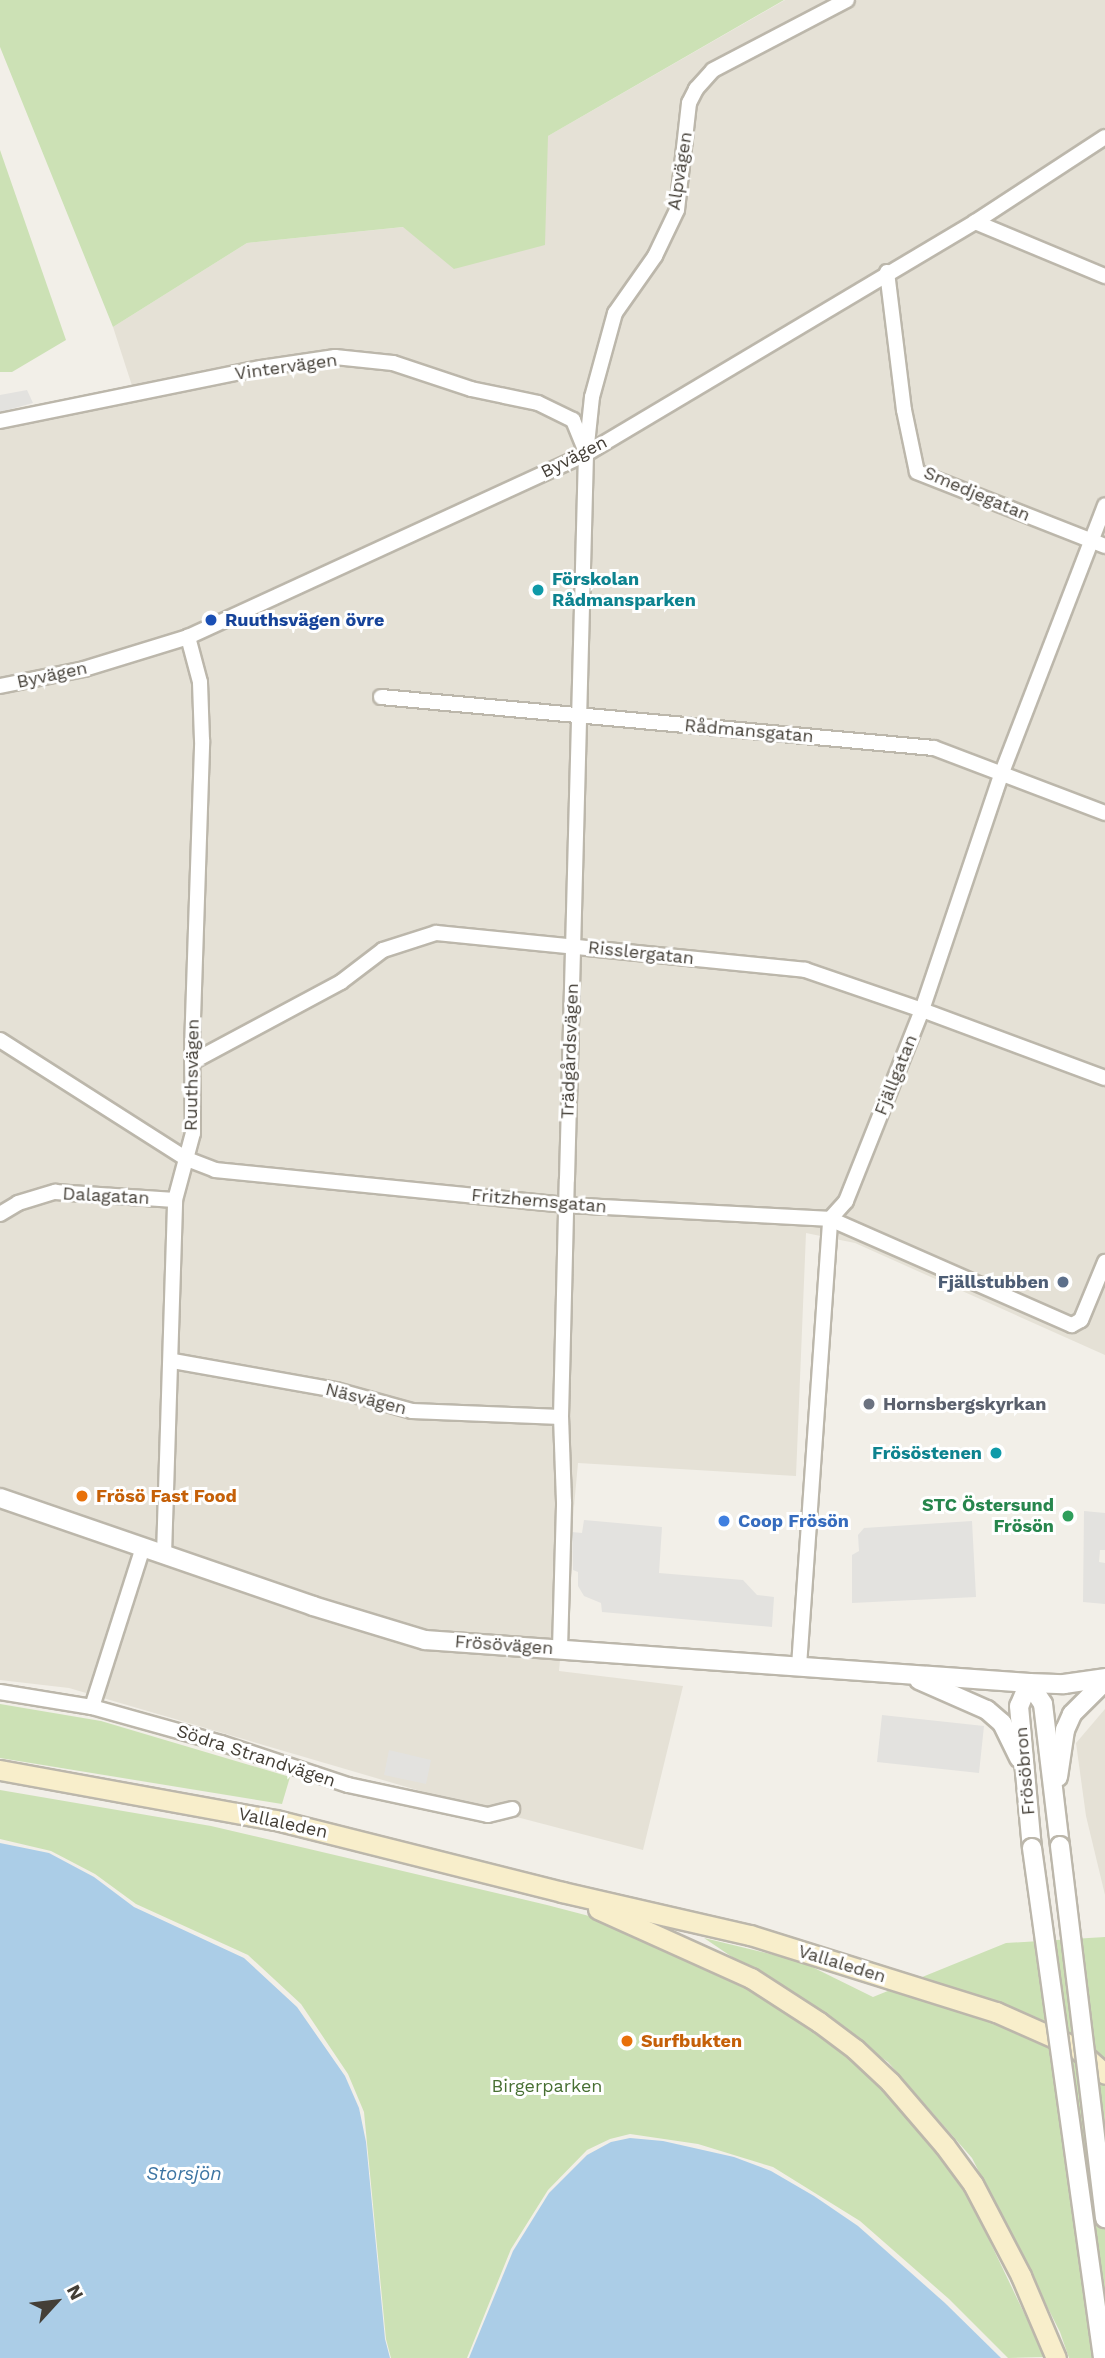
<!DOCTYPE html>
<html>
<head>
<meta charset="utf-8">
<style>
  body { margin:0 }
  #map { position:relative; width:1105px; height:2358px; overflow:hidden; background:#f2efe8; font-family:"Work Sans",sans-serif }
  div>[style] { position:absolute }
  .residential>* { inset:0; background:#e5e1d6 }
  .green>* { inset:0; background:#cce1b5 }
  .parking>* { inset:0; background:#e3e2df }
  .water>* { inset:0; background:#abcde7 }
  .roads { filter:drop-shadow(2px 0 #bcb7ab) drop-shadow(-2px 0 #bcb7ab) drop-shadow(0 2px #bcb7ab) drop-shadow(0 -2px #bcb7ab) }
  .minor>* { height:14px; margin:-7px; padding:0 7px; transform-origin:7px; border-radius:7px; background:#fff }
  .tertiary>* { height:18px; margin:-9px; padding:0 9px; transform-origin:9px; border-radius:9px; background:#fff }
  .secondary>* { height:19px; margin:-9.5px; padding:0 9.5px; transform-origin:9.5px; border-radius:9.5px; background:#f8eecb }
  .bridges { filter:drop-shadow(2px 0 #bcb7ab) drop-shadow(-2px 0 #bcb7ab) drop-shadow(0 2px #bcb7ab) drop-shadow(0 -2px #bcb7ab) }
  .tertiary-bridge>* { height:18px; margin:-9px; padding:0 9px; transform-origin:9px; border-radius:9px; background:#fff }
  .dots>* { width:19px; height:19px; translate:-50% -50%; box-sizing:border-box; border:4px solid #fff; border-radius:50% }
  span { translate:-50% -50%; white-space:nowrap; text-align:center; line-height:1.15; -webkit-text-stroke:6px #fff; paint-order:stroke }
  .street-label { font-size:18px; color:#443f37 }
  .culture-label { font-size:18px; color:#0d838f; font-weight:700 }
  .left { translate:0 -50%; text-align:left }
  .right { translate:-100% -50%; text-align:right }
  .transit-label { font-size:18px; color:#164399; font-weight:700 }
  .service-label { font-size:18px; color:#4e5e75; font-weight:700 }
  .worship-label { font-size:18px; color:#5b616d; font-weight:700 }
  .food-label { font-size:18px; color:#c56008; font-weight:700 }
  .leisure-label { font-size:18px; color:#27864d; font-weight:700 }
  .shop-label { font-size:18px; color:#366cbe; font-weight:700 }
  .park-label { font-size:18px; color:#476f32 }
  .water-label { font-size:19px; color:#3d75a3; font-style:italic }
  .north { position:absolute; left:21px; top:2267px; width:70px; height:70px; -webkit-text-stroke:5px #fff; paint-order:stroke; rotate:63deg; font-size:19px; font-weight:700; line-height:28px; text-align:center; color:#443f37 }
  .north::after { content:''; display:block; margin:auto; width:24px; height:32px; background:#443f37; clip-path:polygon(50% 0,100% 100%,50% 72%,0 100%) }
</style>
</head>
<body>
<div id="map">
  <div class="residential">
    <div style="clip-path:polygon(785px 0,1105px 0,1105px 1355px,855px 1243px,806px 1233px,796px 1476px,578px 1463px,559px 1671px,683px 1686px,643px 1850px,451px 1800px,69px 1688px,0 1680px,0 428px,136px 398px,113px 327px,247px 243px,404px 227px,455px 269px,548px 136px)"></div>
    <div style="clip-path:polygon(1105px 1709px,1105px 1895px,1086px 1816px,1076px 1743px)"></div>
  </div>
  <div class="green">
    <div style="clip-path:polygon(0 0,784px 0,548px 136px,545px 245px,454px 269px,403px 227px,247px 243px,113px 327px,0 47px)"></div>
    <div style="clip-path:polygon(0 150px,66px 340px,12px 372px,0 372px)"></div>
    <div style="clip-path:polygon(0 1704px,101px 1721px,290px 1777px,282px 1804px,0 1758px)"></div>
    <div style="clip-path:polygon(0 1790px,211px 1826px,547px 1905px,612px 1922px,730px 1976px,819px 2033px,865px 2073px,921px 2130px,971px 2202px,1045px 2357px,1008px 2358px,949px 2299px,860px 2221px,773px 2167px,698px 2144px,630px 2134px,610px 2139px,587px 2150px,548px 2190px,511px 2249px,467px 2358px,391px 2358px,386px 2339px,364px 2112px,348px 2074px,301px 2004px,248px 1955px,136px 1904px,95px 1874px,51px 1851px,0 1839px)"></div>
    <div style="clip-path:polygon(1105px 1937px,1105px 2358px,1069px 2358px,1060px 2332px,972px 2158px,888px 2062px,704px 1938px,800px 1961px,873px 1997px,1006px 1943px)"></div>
  </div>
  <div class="parking">
    <div style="clip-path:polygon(27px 390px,33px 403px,0 412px,0 395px)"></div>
    <div style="clip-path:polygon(1084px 1511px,1105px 1513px,1105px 1550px,1100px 1550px,1099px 1562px,1105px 1563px,1105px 1604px,1083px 1602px)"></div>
    <div style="clip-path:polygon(584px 1520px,662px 1527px,659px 1573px,743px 1580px,757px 1595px,774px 1597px,772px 1627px,602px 1612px,601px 1603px,584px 1596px,578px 1586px,578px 1572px,573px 1570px,572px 1532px,582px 1533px)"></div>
    <div style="clip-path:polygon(972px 1521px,976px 1597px,852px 1603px,852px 1555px,859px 1551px,858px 1535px,864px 1528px)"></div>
    <div style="clip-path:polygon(882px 1715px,984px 1726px,979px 1773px,877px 1762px)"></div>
    <div style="clip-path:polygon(389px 1750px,431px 1760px,426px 1784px,384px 1775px)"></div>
  </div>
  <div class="water">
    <div style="clip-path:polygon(0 1843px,49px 1853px,94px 1877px,134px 1907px,244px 1958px,297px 2007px,345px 2076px,359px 2108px,366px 2142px,385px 2339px,390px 2358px,0 2358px)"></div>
    <div style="clip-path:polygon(630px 2138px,663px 2141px,734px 2157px,771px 2171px,814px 2196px,858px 2226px,945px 2303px,1001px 2358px,469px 2358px,513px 2251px,549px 2193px,587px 2155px,611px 2142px)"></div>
  </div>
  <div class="roads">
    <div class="minor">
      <div style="left:975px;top:222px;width:141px;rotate:22.6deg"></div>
      <div style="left:887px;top:272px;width:139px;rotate:83deg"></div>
      <div style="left:904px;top:410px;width:63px;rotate:78.2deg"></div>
      <div style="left:917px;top:472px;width:202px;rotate:21.5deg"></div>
      <div style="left:0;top:421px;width:266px;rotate:-11.5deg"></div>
      <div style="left:261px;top:368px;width:75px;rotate:-8.5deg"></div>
      <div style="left:335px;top:357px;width:58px;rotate:5.9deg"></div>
      <div style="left:393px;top:363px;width:82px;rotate:18.4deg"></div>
      <div style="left:471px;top:389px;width:68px;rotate:11.8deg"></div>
      <div style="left:538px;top:403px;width:39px;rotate:26deg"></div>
      <div style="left:573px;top:420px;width:35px;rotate:68deg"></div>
      <div style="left:0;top:686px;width:86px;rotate:-11.4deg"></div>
      <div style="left:84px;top:669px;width:109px;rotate:-17.1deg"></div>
      <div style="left:188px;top:637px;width:438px;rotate:-24.7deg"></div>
      <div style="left:586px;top:454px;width:453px;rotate:-30.8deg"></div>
      <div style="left:975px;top:222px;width:155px;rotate:-33.2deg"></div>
      <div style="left:381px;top:697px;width:555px;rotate:5.27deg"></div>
      <div style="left:934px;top:748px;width:183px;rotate:20.8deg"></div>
      <div style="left:0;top:1040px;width:222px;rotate:32.5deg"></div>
      <div style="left:187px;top:1159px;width:30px;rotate:21deg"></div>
      <div style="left:215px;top:1170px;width:353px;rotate:5.7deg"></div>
      <div style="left:566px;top:1205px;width:264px;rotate:3deg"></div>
      <div style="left:830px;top:1219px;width:264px;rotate:23.7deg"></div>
      <div style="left:1072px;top:1325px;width:10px;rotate:-29deg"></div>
      <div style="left:1081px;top:1320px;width:63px;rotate:-67.5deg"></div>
      <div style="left:192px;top:1062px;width:169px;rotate:-28.2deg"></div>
      <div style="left:341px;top:982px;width:53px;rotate:-37.3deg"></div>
      <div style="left:383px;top:950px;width:56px;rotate:-17.8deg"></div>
      <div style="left:436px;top:933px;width:371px;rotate:5.7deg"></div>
      <div style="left:805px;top:970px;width:124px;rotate:18.9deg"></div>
      <div style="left:922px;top:1010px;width:195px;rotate:20.4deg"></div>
      <div style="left:0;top:1214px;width:21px;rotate:-31deg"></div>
      <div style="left:18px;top:1203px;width:39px;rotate:-17deg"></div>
      <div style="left:55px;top:1192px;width:120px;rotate:3.8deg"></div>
      <div style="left:173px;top:1361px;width:166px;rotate:10.1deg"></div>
      <div style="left:336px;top:1390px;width:79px;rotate:15.4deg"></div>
      <div style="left:412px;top:1411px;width:149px;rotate:2.3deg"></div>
      <div style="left:164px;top:1555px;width:355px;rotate:-88.2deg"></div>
      <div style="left:175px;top:1200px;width:69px;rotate:-75deg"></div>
      <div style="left:193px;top:1133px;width:84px;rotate:-90.7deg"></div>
      <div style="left:192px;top:1049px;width:309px;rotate:-88.1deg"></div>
      <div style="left:202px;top:740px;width:58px;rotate:-92deg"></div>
      <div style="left:200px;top:682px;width:47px;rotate:-104.9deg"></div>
      <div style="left:560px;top:1649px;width:147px;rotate:-88.4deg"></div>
      <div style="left:564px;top:1502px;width:85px;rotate:-92deg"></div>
      <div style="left:561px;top:1417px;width:238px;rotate:-88.6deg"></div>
      <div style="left:567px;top:1179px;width:725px;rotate:-88.5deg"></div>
      <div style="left:586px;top:454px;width:57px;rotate:-84deg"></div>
      <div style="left:592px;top:397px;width:87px;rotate:-74.7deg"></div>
      <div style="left:615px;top:313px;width:70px;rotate:-54.9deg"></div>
      <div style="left:655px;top:256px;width:51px;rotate:-64.4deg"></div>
      <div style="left:677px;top:210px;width:108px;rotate:-83.6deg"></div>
      <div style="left:689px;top:103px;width:16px;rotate:-63deg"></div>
      <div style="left:696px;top:89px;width:25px;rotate:-48deg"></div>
      <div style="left:713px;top:70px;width:151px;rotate:-27.6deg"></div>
      <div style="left:799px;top:1666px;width:448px;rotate:-86deg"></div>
      <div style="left:830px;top:1219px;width:24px;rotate:-48deg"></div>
      <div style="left:846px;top:1201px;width:206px;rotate:-68.3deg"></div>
      <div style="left:922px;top:1010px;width:248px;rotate:-71.4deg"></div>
      <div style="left:1001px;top:775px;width:289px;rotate:-68.9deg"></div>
      <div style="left:0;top:1692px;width:93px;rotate:9.3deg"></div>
      <div style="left:92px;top:1707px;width:134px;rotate:15.6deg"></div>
      <div style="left:221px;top:1743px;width:134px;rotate:18.3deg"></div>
      <div style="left:348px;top:1785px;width:143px;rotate:12.1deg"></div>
      <div style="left:488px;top:1815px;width:25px;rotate:-14deg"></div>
      <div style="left:92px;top:1707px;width:168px;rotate:-72.3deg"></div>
    </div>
    <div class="tertiary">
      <div style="left:0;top:1498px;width:331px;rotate:19deg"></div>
      <div style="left:313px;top:1606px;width:117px;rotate:16.9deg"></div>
      <div style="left:425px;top:1640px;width:606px;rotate:4.07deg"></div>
      <div style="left:1029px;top:1683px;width:35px;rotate:2deg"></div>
      <div style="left:1064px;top:1684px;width:41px;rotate:-8.3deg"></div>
      <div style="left:919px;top:1680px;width:74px;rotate:23.8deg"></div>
      <div style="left:987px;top:1710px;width:20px;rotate:41deg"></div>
      <div style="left:1002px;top:1723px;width:39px;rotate:64deg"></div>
      <div style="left:1029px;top:1683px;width:25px;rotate:56deg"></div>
      <div style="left:1043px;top:1704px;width:143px;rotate:83.2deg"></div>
      <div style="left:1029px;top:1683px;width:25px;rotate:113deg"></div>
      <div style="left:1019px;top:1706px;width:143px;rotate:84.8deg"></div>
      <div style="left:1058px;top:1777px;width:48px;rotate:-81.5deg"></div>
      <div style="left:1065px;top:1730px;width:17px;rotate:-66deg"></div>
      <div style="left:1072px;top:1714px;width:47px;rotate:-45deg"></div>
    </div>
    <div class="secondary">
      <div style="left:0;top:1770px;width:280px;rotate:10.3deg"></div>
      <div style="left:276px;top:1820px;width:295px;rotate:14.1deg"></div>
      <div style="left:562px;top:1892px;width:193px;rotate:12.9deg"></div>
      <div style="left:750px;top:1935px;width:258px;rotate:17.4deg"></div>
      <div style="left:996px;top:2012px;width:86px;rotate:23.9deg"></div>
      <div style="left:1075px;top:2047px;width:40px;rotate:42deg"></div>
      <div style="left:598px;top:1909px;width:168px;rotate:24.3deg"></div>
      <div style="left:751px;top:1978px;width:81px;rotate:32.9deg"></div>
      <div style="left:819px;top:2022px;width:45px;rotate:36.9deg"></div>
      <div style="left:855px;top:2049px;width:48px;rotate:43.3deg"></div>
      <div style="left:890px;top:2082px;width:84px;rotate:49.3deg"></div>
      <div style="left:945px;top:2146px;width:47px;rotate:53.6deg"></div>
      <div style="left:973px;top:2184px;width:104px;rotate:62.4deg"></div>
      <div style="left:1021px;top:2276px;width:89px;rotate:66.9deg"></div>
    </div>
  </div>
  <div class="bridges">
    <div class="tertiary-bridge">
      <div style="left:1060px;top:1846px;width:375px;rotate:83.1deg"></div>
      <div style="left:1032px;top:1848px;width:515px;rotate:82.07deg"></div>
    </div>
  </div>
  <div class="dots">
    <div style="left:538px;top:590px;background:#0f9aa8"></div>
    <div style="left:211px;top:620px;background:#1a4fb4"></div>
    <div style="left:1063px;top:1282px;background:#5c6f8a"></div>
    <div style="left:869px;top:1404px;background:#6b7280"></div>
    <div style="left:996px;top:1453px;background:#0f9aa8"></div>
    <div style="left:82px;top:1496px;background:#e8710a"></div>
    <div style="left:1068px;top:1516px;background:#2e9e5b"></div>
    <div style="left:724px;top:1521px;background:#3f7fe0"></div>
    <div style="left:627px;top:2041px;background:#e8710a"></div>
  </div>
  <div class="street-label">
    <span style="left:680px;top:171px;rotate:-81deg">Alpvägen</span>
    <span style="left:286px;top:367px;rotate:-8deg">Vintervägen</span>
    <span style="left:574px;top:457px;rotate:-27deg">Byvägen</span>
    <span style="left:977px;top:494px;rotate:23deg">Smedjegatan</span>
    <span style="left:52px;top:675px;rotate:-12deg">Byvägen</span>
    <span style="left:749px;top:731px;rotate:5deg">Rådmansgatan</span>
    <span style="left:641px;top:953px;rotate:6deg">Risslergatan</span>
    <span style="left:570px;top:1051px;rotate:-88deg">Trädgårdsvägen</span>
    <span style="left:192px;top:1075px;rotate:-89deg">Ruuthsvägen</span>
    <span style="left:896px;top:1075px;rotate:-68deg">Fjällgatan</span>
    <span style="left:106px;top:1196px;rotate:3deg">Dalagatan</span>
    <span style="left:539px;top:1201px;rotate:5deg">Fritzhemsgatan</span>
    <span style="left:366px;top:1399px;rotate:14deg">Näsvägen</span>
    <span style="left:504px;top:1645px;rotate:4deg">Frösövägen</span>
    <span style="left:256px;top:1756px;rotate:18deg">Södra Strandvägen</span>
    <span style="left:1025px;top:1771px;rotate:-95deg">Frösöbron</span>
    <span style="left:283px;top:1823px;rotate:12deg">Vallaleden</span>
    <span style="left:842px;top:1964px;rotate:17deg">Vallaleden</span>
  </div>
  <div class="culture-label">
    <span class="left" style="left:552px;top:590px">Förskolan<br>Rådmansparken</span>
    <span class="right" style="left:982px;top:1453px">Frösöstenen</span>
  </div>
  <div class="transit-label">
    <span class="left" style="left:225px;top:620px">Ruuthsvägen övre</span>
  </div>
  <div class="service-label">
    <span class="right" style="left:1049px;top:1282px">Fjällstubben</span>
  </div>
  <div class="worship-label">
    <span class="left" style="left:883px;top:1404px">Hornsbergskyrkan</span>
  </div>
  <div class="food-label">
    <span class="left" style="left:96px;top:1496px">Frösö Fast Food</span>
    <span class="left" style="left:641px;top:2041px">Surfbukten</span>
  </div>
  <div class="leisure-label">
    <span class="right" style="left:1054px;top:1516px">STC Östersund<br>Frösön</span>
  </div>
  <div class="shop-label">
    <span class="left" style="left:738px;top:1521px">Coop Frösön</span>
  </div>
  <div class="park-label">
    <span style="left:547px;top:2086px">Birgerparken</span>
  </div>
  <div class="water-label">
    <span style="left:184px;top:2174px">Storsjön</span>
  </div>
  <div class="north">N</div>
</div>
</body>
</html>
